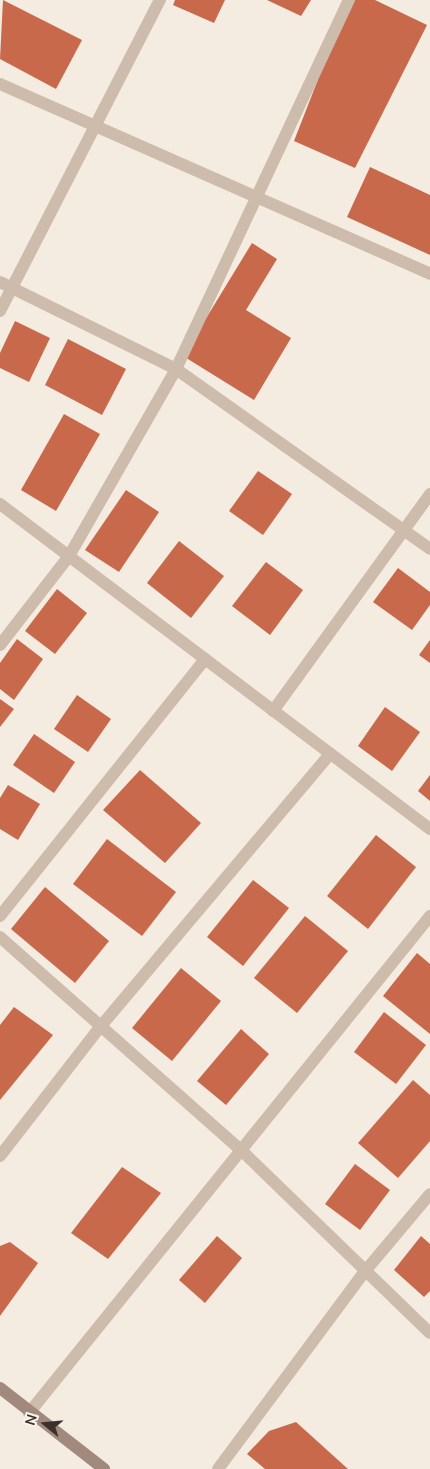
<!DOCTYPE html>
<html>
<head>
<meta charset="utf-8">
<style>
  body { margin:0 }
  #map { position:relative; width:430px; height:1469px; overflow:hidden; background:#f4ebe1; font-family:Mulish,sans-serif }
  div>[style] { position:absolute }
  .building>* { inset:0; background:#c8694b }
  .street>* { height:12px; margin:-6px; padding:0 6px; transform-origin:6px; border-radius:6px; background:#cdbbac }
  .secondary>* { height:12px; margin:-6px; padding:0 6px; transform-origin:6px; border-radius:6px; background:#a18a7d }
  span { translate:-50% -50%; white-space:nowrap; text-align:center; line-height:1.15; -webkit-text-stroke:5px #fbf5ee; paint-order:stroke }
  .north { position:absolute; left:20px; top:1399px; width:50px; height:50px; -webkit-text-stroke:4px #fbf5ee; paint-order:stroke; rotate:287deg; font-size:14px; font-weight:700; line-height:20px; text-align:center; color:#3b302b }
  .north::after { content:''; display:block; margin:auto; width:18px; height:22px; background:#3b302b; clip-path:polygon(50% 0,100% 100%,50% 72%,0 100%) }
</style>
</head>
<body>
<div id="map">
  <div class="building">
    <div style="clip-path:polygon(3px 0,82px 40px,56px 89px,0 59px)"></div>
    <div style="clip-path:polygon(175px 0,225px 0,214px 23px,173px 5px)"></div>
    <div style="clip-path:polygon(267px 0,311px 0,301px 16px)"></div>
    <div style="clip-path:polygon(349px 0,375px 0,427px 25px,355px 168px,294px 141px)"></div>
    <div style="clip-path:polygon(370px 167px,430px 195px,430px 255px,347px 217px)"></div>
    <div style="clip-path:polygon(252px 243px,277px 259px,246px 310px,291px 338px,254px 400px,183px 356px)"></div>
    <div style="clip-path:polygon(15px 321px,50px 338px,29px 382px,0 368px,0 353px)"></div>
    <div style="clip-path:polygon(68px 339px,126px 369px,102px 415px,45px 385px)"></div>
    <div style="clip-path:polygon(64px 414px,100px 434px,56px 511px,21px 490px)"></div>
    <div style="clip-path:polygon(258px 471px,292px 494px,263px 535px,229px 511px)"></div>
    <div style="clip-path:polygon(126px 490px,159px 512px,119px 572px,85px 550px)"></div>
    <div style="clip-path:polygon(179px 541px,224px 576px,191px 618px,147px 583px)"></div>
    <div style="clip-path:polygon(266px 562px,303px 590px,270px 635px,232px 606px)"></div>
    <div style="clip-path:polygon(398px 568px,430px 592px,430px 605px,412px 630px,373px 602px)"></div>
    <div style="clip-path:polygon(57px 589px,87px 613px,55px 654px,25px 631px)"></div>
    <div style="clip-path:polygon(17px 639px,43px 659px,14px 700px,0 689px,0 663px)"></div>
    <div style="clip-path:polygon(430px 640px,430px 663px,419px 655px)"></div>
    <div style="clip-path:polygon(77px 695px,111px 719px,88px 752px,54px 729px)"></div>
    <div style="clip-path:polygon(0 699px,14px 709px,0 727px)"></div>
    <div style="clip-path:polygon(385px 707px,420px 732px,392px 771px,358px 746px)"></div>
    <div style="clip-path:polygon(34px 734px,75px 762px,54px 793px,13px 765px)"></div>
    <div style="clip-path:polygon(140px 770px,201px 823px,165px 863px,103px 810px)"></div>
    <div style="clip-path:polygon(430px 775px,430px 801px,418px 791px)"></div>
    <div style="clip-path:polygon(8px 785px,40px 804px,18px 840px,0 829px,0 798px)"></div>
    <div style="clip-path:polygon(376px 835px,416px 867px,368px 929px,327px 896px)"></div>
    <div style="clip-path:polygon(107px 839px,176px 892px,142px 936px,73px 884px)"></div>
    <div style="clip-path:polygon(253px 880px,289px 908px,243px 966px,207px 937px)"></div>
    <div style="clip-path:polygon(45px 887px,109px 941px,75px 983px,11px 929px)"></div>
    <div style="clip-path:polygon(305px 916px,348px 951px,297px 1013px,254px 978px)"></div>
    <div style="clip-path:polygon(417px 953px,430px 964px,430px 1034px,383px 996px)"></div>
    <div style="clip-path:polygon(181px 968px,221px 1001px,172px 1061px,132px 1028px)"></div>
    <div style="clip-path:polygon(14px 1007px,53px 1035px,0 1100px,0 1025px)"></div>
    <div style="clip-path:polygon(384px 1012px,426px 1045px,396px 1084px,354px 1052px)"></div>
    <div style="clip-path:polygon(241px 1029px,269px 1054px,226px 1105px,197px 1081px)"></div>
    <div style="clip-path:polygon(413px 1080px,430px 1095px,430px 1141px,398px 1178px,358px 1143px)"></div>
    <div style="clip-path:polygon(355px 1164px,390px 1190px,360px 1230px,325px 1204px)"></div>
    <div style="clip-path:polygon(122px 1167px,161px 1193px,108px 1259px,71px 1233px)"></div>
    <div style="clip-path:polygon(217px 1236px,242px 1258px,205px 1303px,179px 1280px)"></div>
    <div style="clip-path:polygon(421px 1236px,430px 1244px,430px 1291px,424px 1297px,394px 1270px)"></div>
    <div style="clip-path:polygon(10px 1242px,38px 1263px,0 1316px,0 1246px)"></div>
    <div style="clip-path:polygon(296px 1422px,348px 1469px,265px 1469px,247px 1454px,269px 1431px)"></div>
  </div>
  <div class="street">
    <div style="left:0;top:84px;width:470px;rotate:23.8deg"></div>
    <div style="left:0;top:282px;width:196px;rotate:26.3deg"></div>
    <div style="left:176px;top:369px;width:311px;rotate:35.3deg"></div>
    <div style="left:0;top:311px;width:350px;rotate:-62.8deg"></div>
    <div style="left:0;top:504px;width:539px;rotate:37.08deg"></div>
    <div style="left:0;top:645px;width:113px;rotate:-52.2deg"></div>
    <div style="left:69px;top:556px;width:215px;rotate:-60.2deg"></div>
    <div style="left:176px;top:369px;width:408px;rotate:-64.9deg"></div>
    <div style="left:273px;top:711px;width:268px;rotate:-54.1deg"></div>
    <div style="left:0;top:916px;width:329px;rotate:-51.4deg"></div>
    <div style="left:0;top:937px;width:320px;rotate:41.5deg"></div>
    <div style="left:240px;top:1149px;width:264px;rotate:44.1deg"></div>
    <div style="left:0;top:1156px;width:165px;rotate:-52.2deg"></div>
    <div style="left:101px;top:1026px;width:356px;rotate:-49.9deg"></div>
    <div style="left:29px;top:1413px;width:639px;rotate:-51.1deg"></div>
    <div style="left:218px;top:1469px;width:248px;rotate:-53.4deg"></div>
    <div style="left:366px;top:1270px;width:99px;rotate:-49.9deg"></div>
  </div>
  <div class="secondary">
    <div style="left:0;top:1388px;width:132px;rotate:37.9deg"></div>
  </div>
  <div class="north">N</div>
</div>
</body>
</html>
